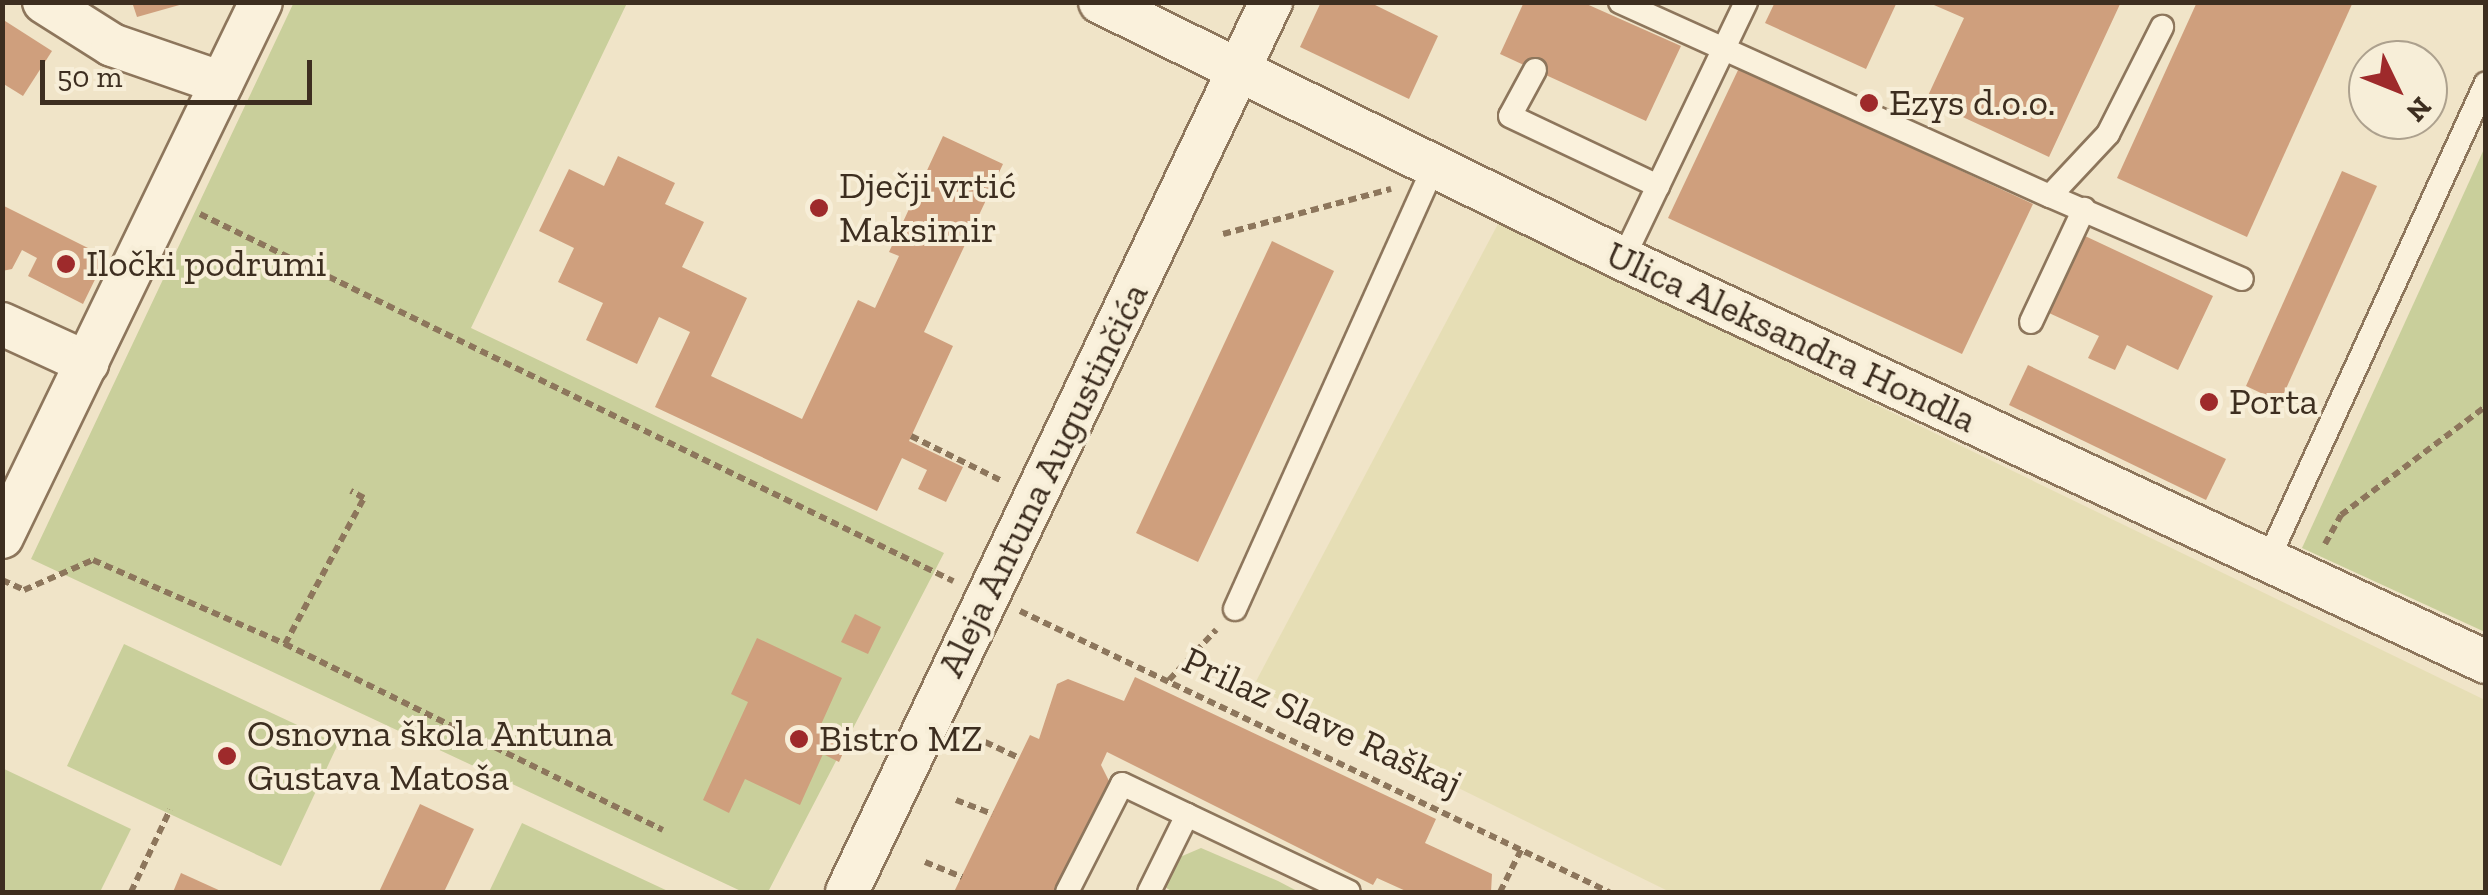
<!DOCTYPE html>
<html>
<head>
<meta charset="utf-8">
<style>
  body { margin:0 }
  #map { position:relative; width:2488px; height:895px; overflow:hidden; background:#f0e4c8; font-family:"Zilla Slab",serif }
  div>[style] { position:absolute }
  .farmland>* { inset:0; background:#e6deb5 }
  .green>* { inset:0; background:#c9cf9b }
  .building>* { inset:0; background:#cf9f7d }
  .path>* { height:6px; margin-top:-3px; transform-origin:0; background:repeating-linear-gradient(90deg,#8d765c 0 8px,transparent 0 13px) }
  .roads { filter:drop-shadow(2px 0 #8d765c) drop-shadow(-2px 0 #8d765c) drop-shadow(0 2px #8d765c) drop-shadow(0 -2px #8d765c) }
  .lane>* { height:22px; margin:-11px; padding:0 11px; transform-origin:11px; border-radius:11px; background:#faf1dc }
  .street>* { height:42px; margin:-21px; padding:0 21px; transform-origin:21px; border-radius:21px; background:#faf1dc }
  .dots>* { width:28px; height:28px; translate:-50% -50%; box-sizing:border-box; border:5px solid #f7eed8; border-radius:50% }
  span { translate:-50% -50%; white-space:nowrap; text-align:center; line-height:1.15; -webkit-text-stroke:8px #f7eed8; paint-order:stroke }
  .poi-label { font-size:38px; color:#3d2e20 }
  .left { translate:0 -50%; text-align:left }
  .street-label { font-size:38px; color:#3d2e20 }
  .frame { position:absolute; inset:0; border:5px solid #3d2e20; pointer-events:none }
  .north { position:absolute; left:2348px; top:40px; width:100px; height:100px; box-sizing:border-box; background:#f7eed8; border:2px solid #ada18e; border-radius:50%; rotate:133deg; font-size:28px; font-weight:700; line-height:40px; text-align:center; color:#3d2e20 }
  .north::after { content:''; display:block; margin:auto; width:35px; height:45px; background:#9e2a2b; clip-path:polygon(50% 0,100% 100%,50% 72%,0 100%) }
  .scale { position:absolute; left:40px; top:60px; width:272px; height:45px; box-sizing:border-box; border:5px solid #3d2e20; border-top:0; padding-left:12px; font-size:30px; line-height:35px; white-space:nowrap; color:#3d2e20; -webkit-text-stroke:8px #f7eed8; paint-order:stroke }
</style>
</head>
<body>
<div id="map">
  <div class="farmland">
    <div style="clip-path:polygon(1499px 222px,2485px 700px,2485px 892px,1670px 892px,1253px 687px)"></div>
  </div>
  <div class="green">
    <div style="clip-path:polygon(294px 2px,627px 3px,471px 328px,944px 553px,768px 892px,743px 892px,31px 559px)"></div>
    <div style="clip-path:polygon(2485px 147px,2486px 632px,2485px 632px,2302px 548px)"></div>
    <div style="clip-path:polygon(124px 644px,338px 744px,281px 866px,67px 766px)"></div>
    <div style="clip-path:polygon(2px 768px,131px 829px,100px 892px,3px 892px)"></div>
    <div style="clip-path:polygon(522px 823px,670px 892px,489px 892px)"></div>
    <div style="clip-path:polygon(1201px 848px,1278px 881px,1299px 892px,1173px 892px,1163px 886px,1180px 857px)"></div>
  </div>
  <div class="building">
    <div style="clip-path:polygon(132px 2px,183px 2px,183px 4px,137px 17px)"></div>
    <div style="clip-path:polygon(1321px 2px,1369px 2px,1438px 36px,1409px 99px,1300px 47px)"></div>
    <div style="clip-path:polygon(1524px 2px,1582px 2px,1681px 46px,1646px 121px,1500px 54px)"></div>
    <div style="clip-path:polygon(1775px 2px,1897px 2px,1866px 69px,1765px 23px)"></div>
    <div style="clip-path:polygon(1927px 2px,2121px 2px,2049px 157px,1926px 100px,1964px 18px)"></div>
    <div style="clip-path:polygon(2197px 2px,2353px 2px,2247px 237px,2117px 178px)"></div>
    <div style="clip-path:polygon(2px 19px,52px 51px,23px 96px,2px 83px)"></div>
    <div style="clip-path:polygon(1739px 68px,2033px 204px,1962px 354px,1668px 218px)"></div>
    <div style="clip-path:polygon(943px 136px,1003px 164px,924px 332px,953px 346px,909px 441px,963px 467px,946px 502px,918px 489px,927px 470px,902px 458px,877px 511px,655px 407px,690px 332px,659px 317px,637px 364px,586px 340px,603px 303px,558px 282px,574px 248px,539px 231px,569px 169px,604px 186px,618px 156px,675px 183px,665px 204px,704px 222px,682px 267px,747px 298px,711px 376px,802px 419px,858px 300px,875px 308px,899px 256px,889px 252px)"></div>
    <div style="clip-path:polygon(2342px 171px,2377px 186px,2280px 402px,2246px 386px)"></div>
    <div style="clip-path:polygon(2px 205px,106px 257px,83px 304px,28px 276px,37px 258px,22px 250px,12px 269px,2px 271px)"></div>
    <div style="clip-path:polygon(2085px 236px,2213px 296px,2178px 370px,2127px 345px,2115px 370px,2088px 358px,2099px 336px,2049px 313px)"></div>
    <div style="clip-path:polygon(1272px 241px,1334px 271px,1198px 562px,1136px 533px)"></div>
    <div style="clip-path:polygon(2028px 365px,2226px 459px,2206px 500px,2009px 405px)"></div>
    <div style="clip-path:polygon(855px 614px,881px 627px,868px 654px,841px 642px)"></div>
    <div style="clip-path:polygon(757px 638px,842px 678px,819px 729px,848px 742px,839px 762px,823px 754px,800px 805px,745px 779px,729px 813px,703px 800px,748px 702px,731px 694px)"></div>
    <div style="clip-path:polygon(1135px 677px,1436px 819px,1425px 843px,1492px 874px,1491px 892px,1408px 892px,1377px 878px,1373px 885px,1107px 752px,1101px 765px,1110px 783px,1057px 892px,954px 892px,1030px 735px,1039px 739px,1057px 684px,1068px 679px,1124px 701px)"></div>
    <div style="clip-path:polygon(420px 804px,474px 829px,444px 892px,379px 892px)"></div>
    <div style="clip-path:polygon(181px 873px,223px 892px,173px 892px)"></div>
  </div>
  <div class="path">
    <div style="left:200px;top:214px;width:838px;rotate:25.98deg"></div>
    <div style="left:1223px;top:234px;width:174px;rotate:-15deg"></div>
    <div style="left:911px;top:436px;width:99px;rotate:26.3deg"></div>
    <div style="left:2325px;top:544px;width:33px;rotate:-61deg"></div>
    <div style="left:2341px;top:515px;width:181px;rotate:-36.9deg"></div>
    <div style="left:2px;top:580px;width:24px;rotate:24deg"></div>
    <div style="left:24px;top:590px;width:75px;rotate:-23.5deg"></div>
    <div style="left:93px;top:560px;width:210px;rotate:23.6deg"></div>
    <div style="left:285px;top:644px;width:421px;rotate:26.2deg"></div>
    <div style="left:1020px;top:611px;width:653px;rotate:25.5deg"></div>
    <div style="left:285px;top:644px;width:166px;rotate:-61.6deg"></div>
    <div style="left:364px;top:498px;width:15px;rotate:-152deg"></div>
    <div style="left:1169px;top:680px;width:69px;rotate:-46.8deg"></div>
    <div style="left:985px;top:742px;width:38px;rotate:25deg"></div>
    <div style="left:956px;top:800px;width:39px;rotate:21deg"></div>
    <div style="left:925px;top:862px;width:40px;rotate:22deg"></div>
    <div style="left:131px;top:892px;width:91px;rotate:-64.6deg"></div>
    <div style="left:1500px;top:892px;width:49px;rotate:-63.4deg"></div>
  </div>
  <div class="roads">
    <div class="lane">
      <div style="left:1620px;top:2px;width:472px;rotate:24.3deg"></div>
      <div style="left:2050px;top:196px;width:85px;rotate:-46.9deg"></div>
      <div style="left:2108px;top:134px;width:120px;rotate:-63.2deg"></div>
      <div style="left:1535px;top:70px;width:52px;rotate:118.5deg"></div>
      <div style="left:1510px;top:116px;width:164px;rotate:25.3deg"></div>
      <div style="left:2050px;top:196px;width:209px;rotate:23.4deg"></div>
      <div style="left:1623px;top:259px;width:285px;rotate:-64.4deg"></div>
      <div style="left:2031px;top:322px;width:125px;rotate:-64.9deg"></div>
      <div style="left:2268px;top:560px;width:524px;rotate:-65.44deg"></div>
      <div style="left:1235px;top:609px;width:490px;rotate:-65.8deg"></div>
      <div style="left:1067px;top:892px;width:121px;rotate:-63deg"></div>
      <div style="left:1122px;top:784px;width:72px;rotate:25.5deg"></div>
      <div style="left:1149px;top:892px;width:86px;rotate:-63.7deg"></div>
      <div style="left:1187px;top:815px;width:179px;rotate:25.4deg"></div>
    </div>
    <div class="street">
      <div style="left:44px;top:2px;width:80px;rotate:32.3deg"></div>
      <div style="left:112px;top:45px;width:116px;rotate:19.1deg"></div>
      <div style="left:1100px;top:2px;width:583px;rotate:26.17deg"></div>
      <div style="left:1623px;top:259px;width:952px;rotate:25.03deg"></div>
      <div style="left:2px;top:324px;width:94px;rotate:24.6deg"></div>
      <div style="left:2px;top:537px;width:594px;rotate:-64.17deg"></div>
      <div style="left:847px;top:892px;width:986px;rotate:-64.53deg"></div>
    </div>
  </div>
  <div class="dots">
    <div style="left:1869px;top:103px;background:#9e2a2b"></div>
    <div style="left:819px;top:208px;background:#9e2a2b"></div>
    <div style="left:66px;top:264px;background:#9e2a2b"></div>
    <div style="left:2209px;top:402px;background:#9e2a2b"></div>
    <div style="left:799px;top:739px;background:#9e2a2b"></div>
    <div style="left:227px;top:756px;background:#9e2a2b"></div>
  </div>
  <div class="poi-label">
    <span class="left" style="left:1889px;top:103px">Ezys d.o.o.</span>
    <span class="left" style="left:839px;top:208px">Dječji vrtić<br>Maksimir</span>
    <span class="left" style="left:86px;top:264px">Iločki podrumi</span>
    <span class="left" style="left:2229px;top:402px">Porta</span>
    <span class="left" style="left:247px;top:756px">Osnovna škola Antuna<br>Gustava Matoša</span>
    <span class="left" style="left:819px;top:739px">Bistro MZ</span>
  </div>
  <div class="street-label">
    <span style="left:1791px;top:337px;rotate:25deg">Ulica Aleksandra Hondla</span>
    <span style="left:1043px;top:480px;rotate:-64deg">Aleja Antuna Augustinčića</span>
    <span style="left:1322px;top:722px;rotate:25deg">Prilaz Slave Raškaj</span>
  </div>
  <div class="frame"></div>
  <div class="north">N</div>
  <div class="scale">50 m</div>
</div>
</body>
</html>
